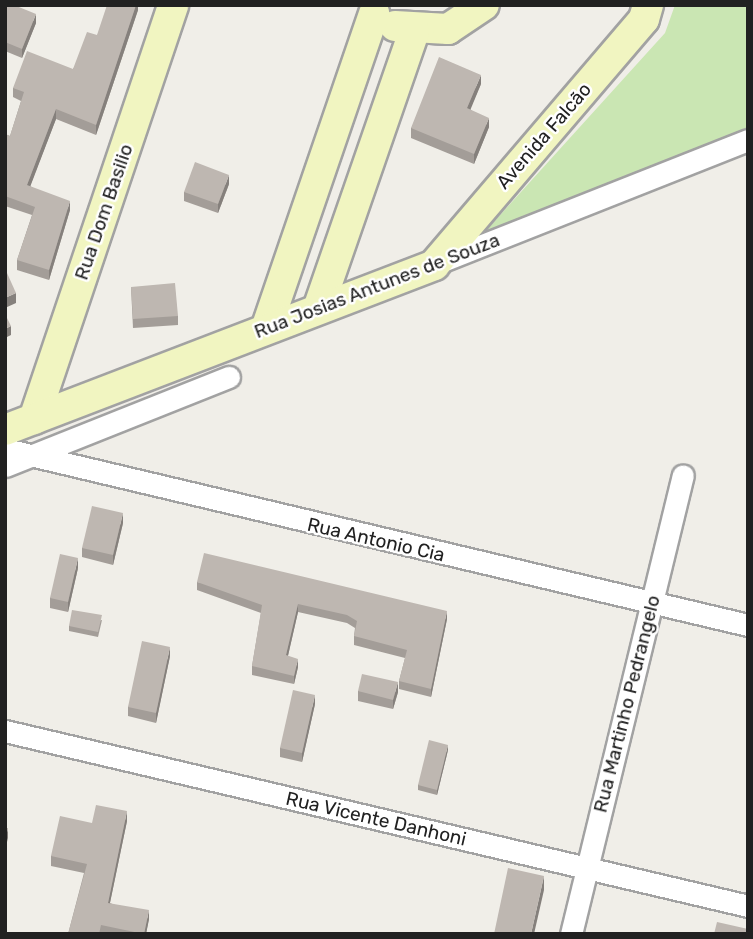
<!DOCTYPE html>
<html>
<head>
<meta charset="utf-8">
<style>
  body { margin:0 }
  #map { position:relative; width:753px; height:939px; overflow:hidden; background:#f0eee8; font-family:Rubik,sans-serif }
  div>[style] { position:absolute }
  .grass>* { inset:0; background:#cae6b3 }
  .roads { filter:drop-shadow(2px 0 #a2a2a2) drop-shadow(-2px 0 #a2a2a2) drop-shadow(0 2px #a2a2a2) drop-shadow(0 -2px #a2a2a2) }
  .street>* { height:21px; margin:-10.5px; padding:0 10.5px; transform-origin:10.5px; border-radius:10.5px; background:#fff }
  .secondary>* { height:30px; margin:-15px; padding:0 15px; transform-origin:15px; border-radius:15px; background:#f1f5c1 }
  .wall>* { inset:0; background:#a39d98 }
  .shaded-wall>* { inset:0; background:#85807c }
  .building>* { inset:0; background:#beb7b1 }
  span { translate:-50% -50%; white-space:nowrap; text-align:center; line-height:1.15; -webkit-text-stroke:5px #fff; paint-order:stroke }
  .street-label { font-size:19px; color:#212121 }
  .frame { position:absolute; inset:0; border:7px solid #212121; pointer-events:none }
</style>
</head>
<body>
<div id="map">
  <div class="grass">
    <div style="clip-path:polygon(675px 5px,748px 5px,748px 131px,482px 235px,665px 33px)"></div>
  </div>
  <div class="roads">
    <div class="street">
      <div style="left:437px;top:263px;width:334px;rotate:-21.6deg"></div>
      <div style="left:5px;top:449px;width:764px;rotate:13.33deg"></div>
      <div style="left:5px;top:466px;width:241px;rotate:-21.7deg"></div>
      <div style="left:5px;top:731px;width:763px;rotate:13.25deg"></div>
      <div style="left:571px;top:934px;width:472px;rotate:-76.3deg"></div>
    </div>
    <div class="secondary">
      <div style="left:395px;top:26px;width:53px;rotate:3.2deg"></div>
      <div style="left:448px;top:29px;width:43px;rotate:-33.7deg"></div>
      <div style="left:318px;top:309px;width:294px;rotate:-70.9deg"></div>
      <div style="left:266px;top:329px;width:334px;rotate:-71.1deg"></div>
      <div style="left:34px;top:419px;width:437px;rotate:-71.4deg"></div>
      <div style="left:5px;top:430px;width:460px;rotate:-21deg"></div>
      <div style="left:434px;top:265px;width:323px;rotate:-49.5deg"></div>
      <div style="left:644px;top:19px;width:15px;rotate:-74deg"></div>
    </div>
  </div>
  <div class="wall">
    <div style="clip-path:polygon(5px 5px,36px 23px,22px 58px,5px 51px)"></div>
    <div style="clip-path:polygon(138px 5px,138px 10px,96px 135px,56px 119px,30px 186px,70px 210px,49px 280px,17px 270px,17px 260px,32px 215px,5px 206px,5px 134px,10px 136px,21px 101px,13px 97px,13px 88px,73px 69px,97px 35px)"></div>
    <div style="clip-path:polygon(481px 84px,470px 109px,489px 127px,474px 164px,411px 138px,411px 128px)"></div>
    <div style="clip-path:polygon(229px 184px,218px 213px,184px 201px,184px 192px)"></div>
    <div style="clip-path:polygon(131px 287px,178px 316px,178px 325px,133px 328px)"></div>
    <div style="clip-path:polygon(123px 523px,113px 565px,82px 557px,82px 548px)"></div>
    <div style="clip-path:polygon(78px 568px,68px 612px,50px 608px,50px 598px)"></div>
    <div style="clip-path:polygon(197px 582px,447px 619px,431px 697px,399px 689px,399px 681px,405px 658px,354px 645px,354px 636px,355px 628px,347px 623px,298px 612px,288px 656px,298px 667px,294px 684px,252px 675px,252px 666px,261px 613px,197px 590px)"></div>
    <div style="clip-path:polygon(102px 620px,98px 637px,69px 631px,69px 626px)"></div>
    <div style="clip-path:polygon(170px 656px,156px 723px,128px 716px,128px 707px)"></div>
    <div style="clip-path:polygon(358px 691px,398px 692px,393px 709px,358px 701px)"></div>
    <div style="clip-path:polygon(315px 704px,302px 762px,280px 757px,280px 748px)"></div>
    <div style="clip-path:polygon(448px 750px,437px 795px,418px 790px,418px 785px)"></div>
    <div style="clip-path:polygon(127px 821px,110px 903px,149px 919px,146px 934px,68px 934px,84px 873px,51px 866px,51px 856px,92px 823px)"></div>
  </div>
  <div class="shaded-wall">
    <div style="clip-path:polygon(136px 5px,138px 5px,138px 10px,96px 135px,96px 125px)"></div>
    <div style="clip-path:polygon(36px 14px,36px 23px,22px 58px,22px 49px)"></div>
    <div style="clip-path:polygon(481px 75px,481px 84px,467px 118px,467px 108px)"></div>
    <div style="clip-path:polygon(56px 109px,56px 119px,27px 195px,27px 185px)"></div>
    <div style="clip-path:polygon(489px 118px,489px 127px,474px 164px,474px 154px)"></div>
    <div style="clip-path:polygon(229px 175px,229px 184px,218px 213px,218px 204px)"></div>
    <div style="clip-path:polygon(70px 201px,70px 210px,49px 280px,49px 270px)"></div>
    <div style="clip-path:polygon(16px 293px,16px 303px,5px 308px,5px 298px)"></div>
    <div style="clip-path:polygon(11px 326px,11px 335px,5px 338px,5px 329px)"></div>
    <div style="clip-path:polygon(123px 513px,123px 523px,113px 565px,113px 555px)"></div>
    <div style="clip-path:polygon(78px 558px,78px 568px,68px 612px,68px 602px)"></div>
    <div style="clip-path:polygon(298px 604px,298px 612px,286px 664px,286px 655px)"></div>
    <div style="clip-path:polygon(447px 611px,447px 619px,431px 697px,431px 689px)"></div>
    <div style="clip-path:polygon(170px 647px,170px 656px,156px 723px,156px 713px)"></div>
    <div style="clip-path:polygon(298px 659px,298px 667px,294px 684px,294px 676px)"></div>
    <div style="clip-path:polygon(398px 682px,398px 692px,393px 709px,393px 700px)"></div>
    <div style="clip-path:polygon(315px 695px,315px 704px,302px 762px,302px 753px)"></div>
    <div style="clip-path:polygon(448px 745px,448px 750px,437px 795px,437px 790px)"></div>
    <div style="clip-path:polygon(127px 811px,127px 821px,108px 912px,108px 903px)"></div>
    <div style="clip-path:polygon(8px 828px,8px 838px,5px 850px,5px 841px)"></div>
    <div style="clip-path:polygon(544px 876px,544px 890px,534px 934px,531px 934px)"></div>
    <div style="clip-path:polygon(149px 910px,149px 919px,146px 934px,144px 934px)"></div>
  </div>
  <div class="building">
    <div style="clip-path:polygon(5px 5px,14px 5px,36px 14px,22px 49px,5px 42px)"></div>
    <div style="clip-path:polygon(107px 5px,136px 5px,96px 125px,56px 109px,27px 185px,70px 201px,49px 270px,17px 260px,35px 207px,5px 196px,5px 134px,10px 136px,24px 92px,13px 88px,27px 51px,73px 69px,87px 32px,97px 35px)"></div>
    <div style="clip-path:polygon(439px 57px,481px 75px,467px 108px,489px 118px,474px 154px,411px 128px)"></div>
    <div style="clip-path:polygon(195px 162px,229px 175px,218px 204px,184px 192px)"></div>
    <div style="clip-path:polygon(7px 273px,16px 293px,5px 298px,5px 274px)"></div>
    <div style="clip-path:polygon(175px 283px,178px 316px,133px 319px,131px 287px)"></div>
    <div style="clip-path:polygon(5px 314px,11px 326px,5px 329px)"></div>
    <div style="clip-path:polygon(92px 506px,123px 513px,113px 555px,82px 548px)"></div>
    <div style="clip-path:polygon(204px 553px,447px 611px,431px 689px,399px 681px,407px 650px,354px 636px,357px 621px,347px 615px,298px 604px,286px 655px,298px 659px,294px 676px,252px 666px,262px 605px,197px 582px)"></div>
    <div style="clip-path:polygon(60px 554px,78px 558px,68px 602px,50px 598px)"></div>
    <div style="clip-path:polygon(72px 610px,102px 615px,98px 632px,69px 626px)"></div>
    <div style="clip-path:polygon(142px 641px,170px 647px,156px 713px,128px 707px)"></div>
    <div style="clip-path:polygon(362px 674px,398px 682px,393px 700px,358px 691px)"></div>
    <div style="clip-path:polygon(293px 690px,315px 695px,302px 753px,280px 748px)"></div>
    <div style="clip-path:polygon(429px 740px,448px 745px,437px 790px,418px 785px)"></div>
    <div style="clip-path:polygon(96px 805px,127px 811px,108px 903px,149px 910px,144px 934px,101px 925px,99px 934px,68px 934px,87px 864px,51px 856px,60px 816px,92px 823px)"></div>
    <div style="clip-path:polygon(5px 828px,8px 828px,5px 841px)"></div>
    <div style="clip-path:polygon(508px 868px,544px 876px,531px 934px,494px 934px)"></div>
    <div style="clip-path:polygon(717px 922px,748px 929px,748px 934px,714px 934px)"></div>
  </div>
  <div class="street-label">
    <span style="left:544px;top:136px;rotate:-49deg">Avenida Falcão</span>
    <span style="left:104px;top:212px;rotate:-71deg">Rua Dom Basilio</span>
    <span style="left:377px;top:286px;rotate:-21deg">Rua Josias Antunes de Souza</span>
    <span style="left:376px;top:540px;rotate:13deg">Rua Antonio Cia</span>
    <span style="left:627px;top:704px;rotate:-76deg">Rua Martinho Pedrangelo</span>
    <span style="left:376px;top:819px;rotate:13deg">Rua Vicente Danhoni</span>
  </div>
  <div class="frame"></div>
</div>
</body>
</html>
